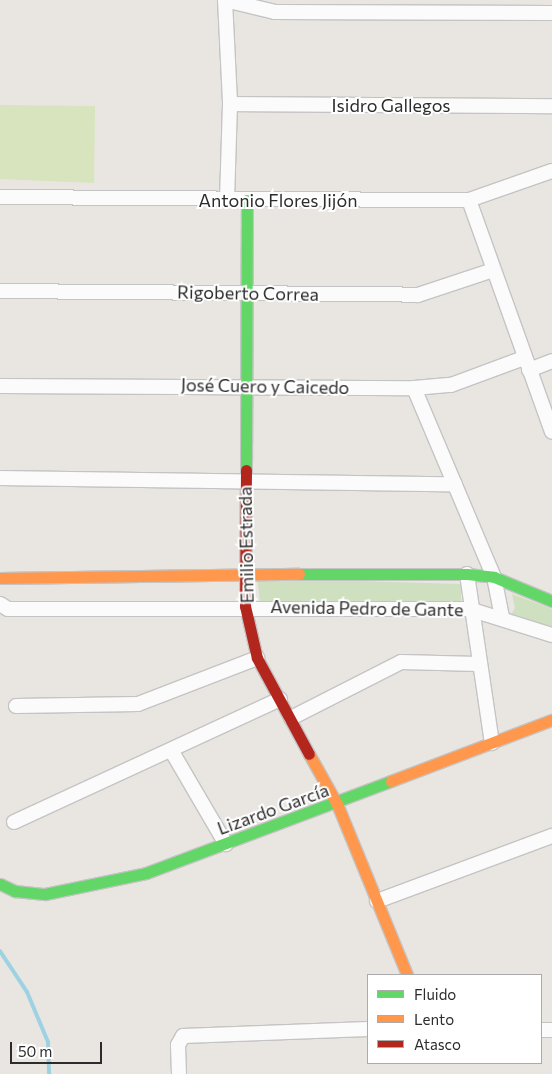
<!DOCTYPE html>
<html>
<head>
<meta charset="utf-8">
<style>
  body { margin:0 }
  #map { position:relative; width:552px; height:1074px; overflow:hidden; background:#e9e6e2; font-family:Commissioner,sans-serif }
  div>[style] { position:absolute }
  .green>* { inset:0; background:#cee0bf }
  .pitch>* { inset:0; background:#d7e4bd }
  .stream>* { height:4px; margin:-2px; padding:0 2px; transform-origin:2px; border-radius:2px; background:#9ed2e2 }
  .roads { filter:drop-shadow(1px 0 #c5c4c4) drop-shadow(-1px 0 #c5c4c4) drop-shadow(0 1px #c5c4c4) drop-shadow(0 -1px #c5c4c4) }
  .street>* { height:14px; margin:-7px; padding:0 7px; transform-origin:7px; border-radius:7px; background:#fcfbfb }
  .fast>* { height:11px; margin:-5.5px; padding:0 5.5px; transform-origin:5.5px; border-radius:5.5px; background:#63d668 }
  .slow>* { height:11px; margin:-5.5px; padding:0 5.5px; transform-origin:5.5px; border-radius:5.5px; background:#ff974d }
  .jam>* { height:11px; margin:-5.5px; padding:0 5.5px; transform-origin:5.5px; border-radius:5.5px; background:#b3261e }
  span { translate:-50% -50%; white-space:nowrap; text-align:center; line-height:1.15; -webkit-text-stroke:4px #fff; paint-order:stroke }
  .street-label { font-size:18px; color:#2c2c2c }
  .legend { position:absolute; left:367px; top:974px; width:175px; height:90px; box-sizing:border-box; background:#fff; border:1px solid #ababab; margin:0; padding:6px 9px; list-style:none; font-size:15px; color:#2c2c2c }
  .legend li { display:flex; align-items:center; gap:10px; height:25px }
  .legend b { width:25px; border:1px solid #ababab }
  .scale { position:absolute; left:10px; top:1042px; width:92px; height:22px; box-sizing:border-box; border:2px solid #2c2c2c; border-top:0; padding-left:6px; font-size:15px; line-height:18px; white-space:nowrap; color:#2c2c2c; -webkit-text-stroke:4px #fff; paint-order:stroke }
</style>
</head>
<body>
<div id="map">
  <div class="green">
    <div style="clip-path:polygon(257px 578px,461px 584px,461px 605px,260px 601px)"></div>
    <div style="clip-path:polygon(512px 594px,552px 609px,552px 631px,510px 616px,515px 608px)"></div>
  </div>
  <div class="pitch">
    <div style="clip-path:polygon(0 105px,95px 106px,94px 183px,0 179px)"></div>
  </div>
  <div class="stream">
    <div style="left:0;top:951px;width:49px;rotate:56.6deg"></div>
    <div style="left:27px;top:992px;width:54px;rotate:67.2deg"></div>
    <div style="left:48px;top:1042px;width:32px;rotate:88deg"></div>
  </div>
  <div class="roads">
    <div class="street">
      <div style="left:225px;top:0;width:51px;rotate:13.5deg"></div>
      <div style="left:275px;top:12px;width:277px;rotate:0.2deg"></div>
      <div style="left:225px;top:0;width:104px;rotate:87.2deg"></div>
      <div style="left:230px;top:104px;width:96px;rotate:91.8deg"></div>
      <div style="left:230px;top:104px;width:322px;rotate:0.4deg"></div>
      <div style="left:0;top:197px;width:469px;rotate:0.4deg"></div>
      <div style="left:469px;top:200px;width:88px;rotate:-19.3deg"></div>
      <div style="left:469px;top:200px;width:246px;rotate:70.3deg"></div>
      <div style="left:0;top:291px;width:418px;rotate:0.5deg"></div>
      <div style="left:418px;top:295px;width:79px;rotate:-18.4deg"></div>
      <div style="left:529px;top:370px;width:25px;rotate:-21deg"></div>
      <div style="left:0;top:386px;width:414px;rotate:0.3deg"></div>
      <div style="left:414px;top:388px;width:37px;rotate:-5deg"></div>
      <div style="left:451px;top:385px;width:78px;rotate:-20.3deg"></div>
      <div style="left:414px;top:388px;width:205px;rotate:67.1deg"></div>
      <div style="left:494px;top:577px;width:41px;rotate:78.7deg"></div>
      <div style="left:0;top:478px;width:455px;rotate:0.8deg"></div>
      <div style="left:467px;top:574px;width:171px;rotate:81.6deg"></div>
      <div style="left:0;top:604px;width:9px;rotate:32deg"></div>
      <div style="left:8px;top:609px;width:461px"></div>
      <div style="left:469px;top:609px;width:87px;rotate:17.4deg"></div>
      <div style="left:16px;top:706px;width:122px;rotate:-0.9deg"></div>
      <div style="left:138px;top:704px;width:128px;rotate:-21.1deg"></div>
      <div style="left:291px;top:718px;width:123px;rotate:-27deg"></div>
      <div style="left:401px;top:662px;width:77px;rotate:1.5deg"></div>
      <div style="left:171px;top:750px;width:109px;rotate:59.7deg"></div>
      <div style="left:14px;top:822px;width:293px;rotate:-24.8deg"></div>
      <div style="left:377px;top:901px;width:187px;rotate:-20.4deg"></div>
      <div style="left:541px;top:1030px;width:11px"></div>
      <div style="left:179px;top:1074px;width:29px;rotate:-92deg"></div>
      <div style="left:178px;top:1045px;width:10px;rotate:-61deg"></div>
      <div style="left:183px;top:1036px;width:185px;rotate:-2.2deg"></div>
    </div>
    <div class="fast">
      <div style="left:246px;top:470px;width:270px;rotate:-89.8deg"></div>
      <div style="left:299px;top:574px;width:168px"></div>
      <div style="left:467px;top:574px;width:27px;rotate:6deg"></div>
      <div style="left:494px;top:577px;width:63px;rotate:22.5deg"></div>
      <div style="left:0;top:884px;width:17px;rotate:25deg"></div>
      <div style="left:15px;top:891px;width:30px;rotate:6deg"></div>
      <div style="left:45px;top:894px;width:103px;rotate:-11.7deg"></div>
      <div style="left:146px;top:873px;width:262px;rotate:-20.6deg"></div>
    </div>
    <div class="slow">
      <div style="left:0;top:578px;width:299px;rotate:-0.8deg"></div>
      <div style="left:309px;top:754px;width:57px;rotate:60.8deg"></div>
      <div style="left:337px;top:804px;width:185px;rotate:67.7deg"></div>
      <div style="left:391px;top:781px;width:172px;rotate:-20.8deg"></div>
    </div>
    <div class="jam">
      <div style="left:246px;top:470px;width:136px;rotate:90.4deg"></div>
      <div style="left:245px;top:606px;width:53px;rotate:77deg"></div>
      <div style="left:257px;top:658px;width:109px;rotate:61.6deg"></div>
    </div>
  </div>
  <div class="street-label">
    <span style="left:391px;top:105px">Isidro Gallegos</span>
    <span style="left:278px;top:200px">Antonio Flores Jijón</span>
    <span style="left:248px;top:293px;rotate:1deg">Rigoberto Correa</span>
    <span style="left:265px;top:386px;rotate:1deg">José Cuero y Caicedo</span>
    <span style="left:246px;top:545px;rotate:-91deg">Emilio Estrada</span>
    <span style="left:367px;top:608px;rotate:1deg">Avenida Pedro de Gante</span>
    <span style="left:273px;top:809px;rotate:-20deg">Lizardo García</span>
  </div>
  <ul class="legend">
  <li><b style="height:6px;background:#63d668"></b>Fluido</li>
  <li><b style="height:6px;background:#ff974d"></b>Lento</li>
  <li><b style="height:6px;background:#b3261e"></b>Atasco</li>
  </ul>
  <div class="scale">50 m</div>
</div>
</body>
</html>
